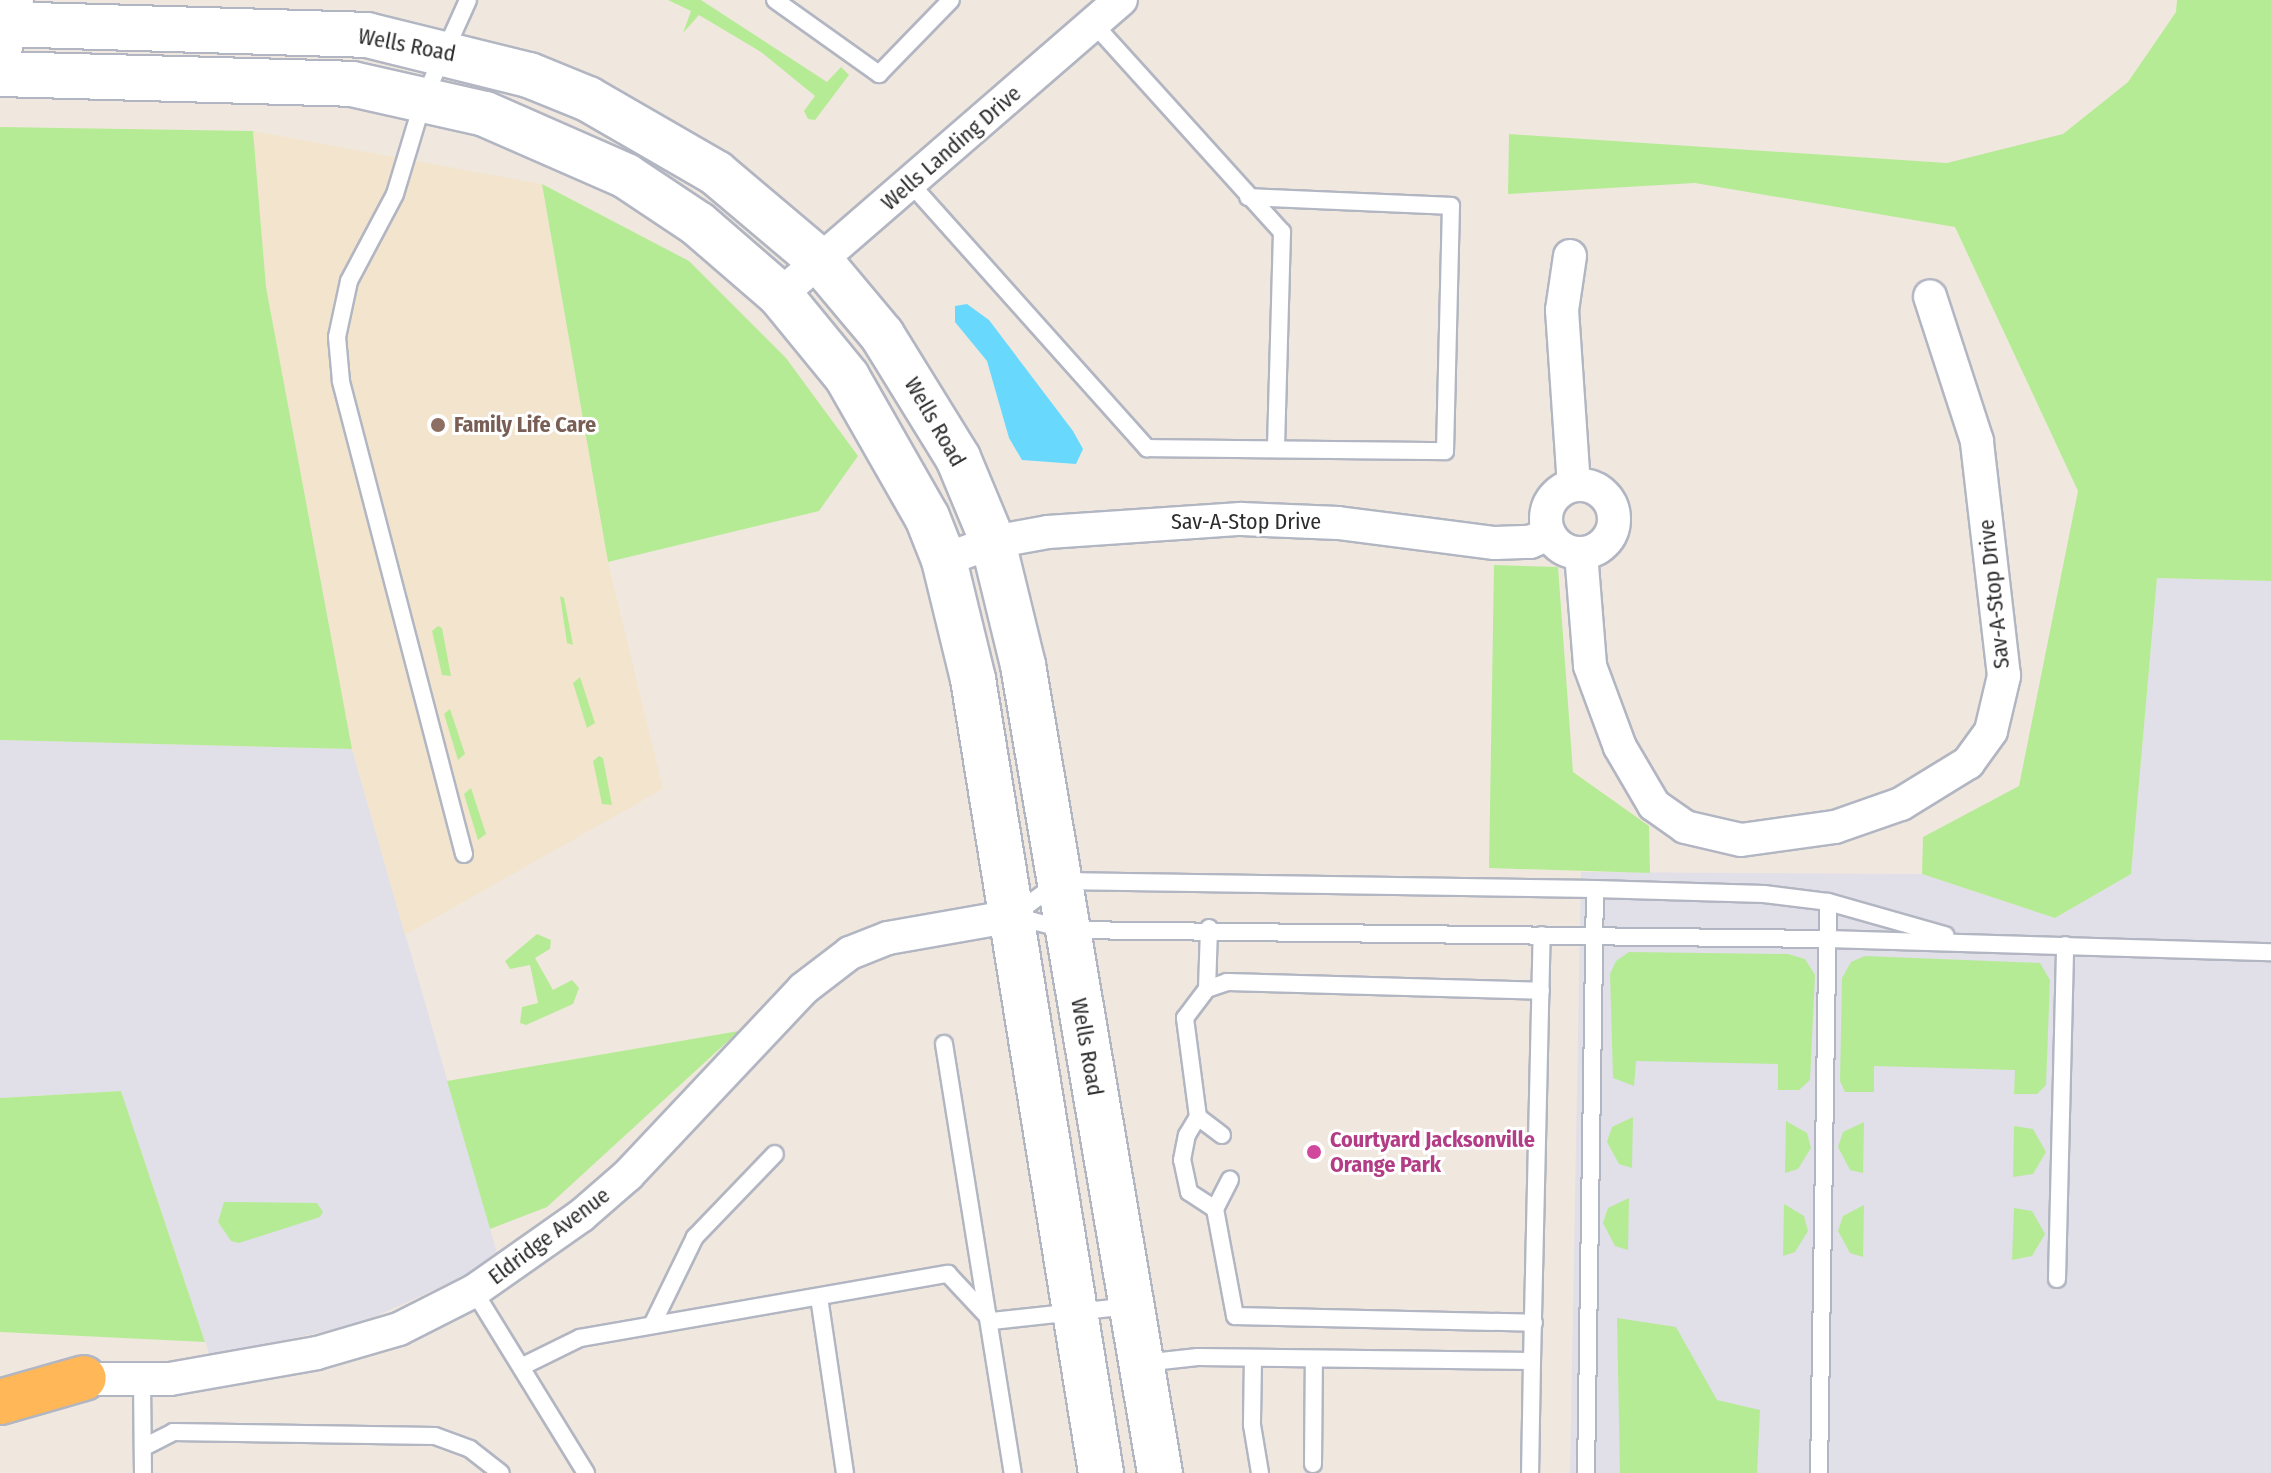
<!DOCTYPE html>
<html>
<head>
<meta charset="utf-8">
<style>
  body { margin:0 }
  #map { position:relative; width:2271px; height:1473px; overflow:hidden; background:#f0e8de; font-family:"Fira Sans Condensed",sans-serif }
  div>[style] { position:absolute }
  .industrial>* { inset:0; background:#e1dfe8 }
  .education>* { inset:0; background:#f3e5cd }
  .green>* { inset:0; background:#b6eb96 }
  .water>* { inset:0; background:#68d9fc }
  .roads { filter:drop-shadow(2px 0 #b2b6c2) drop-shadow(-2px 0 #b2b6c2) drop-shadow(0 2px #b2b6c2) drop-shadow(0 -2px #b2b6c2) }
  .service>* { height:16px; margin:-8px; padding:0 8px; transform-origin:8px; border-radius:8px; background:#fff }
  .minor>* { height:32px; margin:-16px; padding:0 16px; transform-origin:16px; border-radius:16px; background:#fff }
  .minor>.ring { margin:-16px; padding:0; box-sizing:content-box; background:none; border:32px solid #fff; border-radius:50% }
  .tertiary>* { height:40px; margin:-20px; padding:0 20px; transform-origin:20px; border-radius:20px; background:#fff }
  .secondary>* { height:44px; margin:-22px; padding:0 22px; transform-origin:22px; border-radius:22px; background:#fff }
  .trunk>* { height:44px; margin:-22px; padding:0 22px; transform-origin:22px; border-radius:22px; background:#ffb757 }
  .dots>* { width:22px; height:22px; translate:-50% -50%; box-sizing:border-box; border:4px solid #fff; border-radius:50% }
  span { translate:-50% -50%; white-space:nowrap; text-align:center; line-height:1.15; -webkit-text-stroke:6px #fff; paint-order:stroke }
  .street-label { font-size:22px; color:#2d2d2d }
  .education-label { font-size:22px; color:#785e54; font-weight:700 }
  .left { translate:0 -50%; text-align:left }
  .hotel-label { font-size:22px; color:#b23c85; font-weight:700 }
</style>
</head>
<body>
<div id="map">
  <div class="industrial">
    <div style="clip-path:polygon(2157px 578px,2271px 581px,2271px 1473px,1570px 1473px,1581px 872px,1922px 874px,2055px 918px,2131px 874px)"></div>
    <div style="clip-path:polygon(0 740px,352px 749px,499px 1260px,359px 1324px,210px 1356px,121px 1091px,0 1098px)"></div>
  </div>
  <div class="education">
    <div style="clip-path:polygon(253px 131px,542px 184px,608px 562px,663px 789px,405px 935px,352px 749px,266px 287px)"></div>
  </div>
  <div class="green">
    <div style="clip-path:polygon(668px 0,701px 0,827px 82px,841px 67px,849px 75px,815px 120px,808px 119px,804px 111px,815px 96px,761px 52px,699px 15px,683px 33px,691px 11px)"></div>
    <div style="clip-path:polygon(2177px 0,2271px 0,2271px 581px,2157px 578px,2131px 874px,2055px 918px,1922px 874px,1923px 837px,2019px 786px,2078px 491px,1955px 227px,1695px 183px,1508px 194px,1509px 134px,1947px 163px,2063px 134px,2128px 82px,2176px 12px)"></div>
    <div style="clip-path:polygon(0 127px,253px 131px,266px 287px,352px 749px,0 740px)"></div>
    <div style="clip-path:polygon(542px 184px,689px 261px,786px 358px,858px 456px,819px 511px,608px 562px)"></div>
    <div style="clip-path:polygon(1494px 565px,1558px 567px,1573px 772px,1649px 826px,1650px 873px,1489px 868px)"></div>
    <div style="clip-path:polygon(560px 596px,564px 598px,573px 645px,567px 643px)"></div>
    <div style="clip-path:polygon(438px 626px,442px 628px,451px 676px,442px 675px,432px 631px)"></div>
    <div style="clip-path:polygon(580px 677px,595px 723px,587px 728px,573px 683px)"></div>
    <div style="clip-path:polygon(450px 709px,465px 754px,458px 760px,444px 714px)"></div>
    <div style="clip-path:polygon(599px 756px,603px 758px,612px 805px,602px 804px,593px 761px)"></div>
    <div style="clip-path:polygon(471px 788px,486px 834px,478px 840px,464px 794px)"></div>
    <div style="clip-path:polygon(537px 934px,551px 940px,550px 949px,535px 958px,553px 990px,572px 980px,579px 988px,573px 1004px,526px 1025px,520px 1023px,522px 1007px,538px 1003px,530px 965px,510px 969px,505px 961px)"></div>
    <div style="clip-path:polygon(1629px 952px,1788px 954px,1805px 959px,1815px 975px,1810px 1080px,1799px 1090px,1778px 1090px,1778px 1064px,1636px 1061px,1634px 1086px,1613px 1078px,1610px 974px,1616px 961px)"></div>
    <div style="clip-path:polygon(1865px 956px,2040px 963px,2050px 980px,2046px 1085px,2037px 1094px,2014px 1094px,2015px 1070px,1874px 1066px,1874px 1092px,1845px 1092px,1840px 1081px,1842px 978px,1851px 962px)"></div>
    <div style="clip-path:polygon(739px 1031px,547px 1207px,490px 1229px,447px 1081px)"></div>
    <div style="clip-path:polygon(121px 1091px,205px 1342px,0 1332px,0 1098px)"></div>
    <div style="clip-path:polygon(1633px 1117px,1632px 1168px,1619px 1164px,1607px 1142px,1612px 1127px)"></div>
    <div style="clip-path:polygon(1786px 1121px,1807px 1133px,1811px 1148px,1798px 1169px,1785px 1173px)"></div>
    <div style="clip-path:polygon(1864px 1122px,1863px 1173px,1850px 1170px,1838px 1147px,1843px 1132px)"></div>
    <div style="clip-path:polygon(2014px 1126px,2033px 1129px,2046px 1152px,2033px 1174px,2013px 1177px)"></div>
    <div style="clip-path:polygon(1629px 1198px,1628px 1250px,1615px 1246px,1603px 1223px,1608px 1208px)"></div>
    <div style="clip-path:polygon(224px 1202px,317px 1203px,323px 1212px,320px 1217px,239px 1243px,231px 1241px,218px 1222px)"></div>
    <div style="clip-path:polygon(1784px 1204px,1804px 1216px,1808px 1231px,1795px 1252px,1783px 1256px)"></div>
    <div style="clip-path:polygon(1864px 1205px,1863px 1257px,1850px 1253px,1838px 1231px,1843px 1216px)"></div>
    <div style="clip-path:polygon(2014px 1208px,2032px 1211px,2045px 1234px,2032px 1256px,2012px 1260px)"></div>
    <div style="clip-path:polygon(1617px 1318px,1676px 1327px,1717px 1400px,1760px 1410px,1757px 1473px,1620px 1473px)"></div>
  </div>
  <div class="water">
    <div style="clip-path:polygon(967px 304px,989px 320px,1073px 431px,1083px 449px,1076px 464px,1022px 460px,1009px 438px,987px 361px,955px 322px,955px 306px)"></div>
  </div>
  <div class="roads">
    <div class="service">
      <div style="left:775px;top:0;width:128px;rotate:35.4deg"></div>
      <div style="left:879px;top:74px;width:103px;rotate:-45.8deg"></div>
      <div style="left:1094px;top:24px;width:280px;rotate:47.9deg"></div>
      <div style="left:1282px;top:232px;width:217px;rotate:91.6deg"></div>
      <div style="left:910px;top:183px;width:356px;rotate:48.2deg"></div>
      <div style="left:1147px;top:448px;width:298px;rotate:0.6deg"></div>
      <div style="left:1445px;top:451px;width:245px;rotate:-88.6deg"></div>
      <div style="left:1451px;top:206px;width:203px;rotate:-177.5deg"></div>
      <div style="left:464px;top:854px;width:489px;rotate:-104.6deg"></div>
      <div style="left:341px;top:381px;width:44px;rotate:-95.2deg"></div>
      <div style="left:337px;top:337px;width:57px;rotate:-77.9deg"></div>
      <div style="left:349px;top:281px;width:98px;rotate:-62.1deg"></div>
      <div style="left:395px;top:194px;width:100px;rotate:-73.2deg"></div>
      <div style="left:424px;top:98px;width:107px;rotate:-65.8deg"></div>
      <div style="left:1017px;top:913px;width:54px;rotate:-36.7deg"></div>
      <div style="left:1060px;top:881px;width:535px;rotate:0.86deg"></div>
      <div style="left:1595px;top:889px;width:169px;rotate:1.7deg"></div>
      <div style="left:1764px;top:894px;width:64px;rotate:7.1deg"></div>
      <div style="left:1828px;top:902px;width:122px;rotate:15.8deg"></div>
      <div style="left:1015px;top:916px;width:54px;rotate:15.1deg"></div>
      <div style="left:1067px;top:930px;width:760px;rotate:0.68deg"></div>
      <div style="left:1827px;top:939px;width:444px;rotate:1.7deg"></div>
      <div style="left:1207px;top:989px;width:61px;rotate:-88.1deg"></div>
      <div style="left:944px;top:1044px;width:435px;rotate:80.9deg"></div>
      <div style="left:1198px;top:1117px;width:30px;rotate:37deg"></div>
      <div style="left:1215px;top:1209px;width:31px;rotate:-147deg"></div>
      <div style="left:1189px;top:1192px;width:33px;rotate:-102deg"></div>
      <div style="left:1182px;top:1160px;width:25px;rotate:-79deg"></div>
      <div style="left:1187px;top:1135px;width:21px;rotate:-59deg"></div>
      <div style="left:1198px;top:1117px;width:100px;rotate:-97.5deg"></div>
      <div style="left:1185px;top:1018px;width:36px;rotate:-53deg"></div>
      <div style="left:1207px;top:989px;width:21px;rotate:-19deg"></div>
      <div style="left:1227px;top:982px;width:314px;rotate:1.6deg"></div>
      <div style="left:1215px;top:1209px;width:109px;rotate:79.4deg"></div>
      <div style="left:1235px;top:1316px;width:299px;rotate:1.3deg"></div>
      <div style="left:1215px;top:1209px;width:33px;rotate:-63deg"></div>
      <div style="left:2057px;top:1279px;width:334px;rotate:-88.6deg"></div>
      <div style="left:474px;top:1291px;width:214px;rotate:58.4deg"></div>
      <div style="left:819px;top:1297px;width:178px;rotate:81.6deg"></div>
      <div style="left:992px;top:1321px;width:138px;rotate:-6.2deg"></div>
      <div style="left:652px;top:1325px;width:98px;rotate:-64deg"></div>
      <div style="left:695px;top:1237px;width:115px;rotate:-46.1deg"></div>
      <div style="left:1253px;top:1358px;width:67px;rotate:90.9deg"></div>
      <div style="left:1252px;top:1425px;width:49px;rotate:80.5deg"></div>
      <div style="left:1532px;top:1361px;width:426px;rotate:-88.7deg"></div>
      <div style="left:1143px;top:1363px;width:55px;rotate:-6.2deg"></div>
      <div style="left:1198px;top:1357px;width:334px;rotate:0.7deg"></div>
      <div style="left:1532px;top:1361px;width:112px;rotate:91deg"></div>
      <div style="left:523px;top:1366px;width:64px;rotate:-26.2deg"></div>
      <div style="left:580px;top:1338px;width:374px;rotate:-9.9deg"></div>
      <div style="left:948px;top:1274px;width:64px;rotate:46.9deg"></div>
      <div style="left:142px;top:1380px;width:93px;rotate:89.4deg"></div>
      <div style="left:144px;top:1447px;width:33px;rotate:-27deg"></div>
      <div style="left:173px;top:1432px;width:262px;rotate:0.9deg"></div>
      <div style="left:435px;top:1436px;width:37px;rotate:20deg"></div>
      <div style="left:470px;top:1449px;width:39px;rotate:38deg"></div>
      <div style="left:1313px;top:1464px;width:105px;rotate:-89.5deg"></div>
      <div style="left:1586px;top:1473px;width:584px;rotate:-89.12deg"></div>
      <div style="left:1819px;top:1473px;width:571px;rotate:-89.1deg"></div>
    </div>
    <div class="minor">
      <div style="left:1570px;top:256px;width:55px;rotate:98.4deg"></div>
      <div style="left:1562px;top:310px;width:175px;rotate:86.1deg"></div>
      <div style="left:780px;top:295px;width:451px;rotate:-40.9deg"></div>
      <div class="ring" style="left:1546px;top:485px;width:36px;height:36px"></div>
      <div style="left:1581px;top:553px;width:113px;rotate:85.4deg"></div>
      <div style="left:1590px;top:666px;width:86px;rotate:69.7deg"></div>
      <div style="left:1620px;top:747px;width:67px;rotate:59.6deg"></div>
      <div style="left:1654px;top:805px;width:38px;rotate:35deg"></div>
      <div style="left:1685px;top:827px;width:57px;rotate:13.1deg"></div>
      <div style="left:1741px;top:840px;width:95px;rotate:-7.9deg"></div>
      <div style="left:1835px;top:827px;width:70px;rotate:-19.2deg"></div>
      <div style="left:1901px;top:804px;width:79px;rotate:-31.5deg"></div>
      <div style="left:1968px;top:763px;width:39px;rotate:-54deg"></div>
      <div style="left:1991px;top:731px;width:57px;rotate:-76.7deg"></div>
      <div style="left:2004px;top:676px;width:237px;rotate:-96.6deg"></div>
      <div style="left:1977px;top:441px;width:152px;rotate:-108deg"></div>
      <div style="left:944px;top:560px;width:52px;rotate:-20.2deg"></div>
      <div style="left:993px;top:542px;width:56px;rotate:-10.3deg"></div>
      <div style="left:1048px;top:532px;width:193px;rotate:-3.9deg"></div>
      <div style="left:1241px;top:519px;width:97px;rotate:2.4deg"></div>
      <div style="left:1338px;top:523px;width:158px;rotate:7.3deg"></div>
      <div style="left:1495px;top:543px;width:35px;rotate:-2deg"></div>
      <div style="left:1530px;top:542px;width:21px;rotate:-23deg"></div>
      <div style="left:64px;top:1379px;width:106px"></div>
      <div style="left:170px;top:1379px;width:149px;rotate:-10deg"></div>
      <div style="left:317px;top:1353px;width:85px;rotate:-16.3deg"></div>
      <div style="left:399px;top:1329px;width:84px;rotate:-26.9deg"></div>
      <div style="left:474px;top:1291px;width:132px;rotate:-35.1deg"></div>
      <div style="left:582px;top:1215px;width:61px;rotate:-41deg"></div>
      <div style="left:628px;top:1175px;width:255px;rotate:-46.7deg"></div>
      <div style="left:803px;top:989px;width:59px;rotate:-37.5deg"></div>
      <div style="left:850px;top:953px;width:41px;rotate:-21.5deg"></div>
      <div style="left:888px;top:938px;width:127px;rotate:-10deg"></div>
    </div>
    <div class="tertiary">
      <div style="left:0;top:55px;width:57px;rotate:-76.7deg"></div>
    </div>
    <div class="secondary">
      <div style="left:0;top:24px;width:367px;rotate:1.7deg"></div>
      <div style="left:367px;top:35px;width:167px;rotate:13.9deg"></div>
      <div style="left:529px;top:75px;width:64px;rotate:22.1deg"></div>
      <div style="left:588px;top:99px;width:148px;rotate:30deg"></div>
      <div style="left:716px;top:173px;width:136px;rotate:40.2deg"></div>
      <div style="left:820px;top:261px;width:97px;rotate:50deg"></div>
      <div style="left:882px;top:335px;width:145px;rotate:58.3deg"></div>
      <div style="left:958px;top:458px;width:91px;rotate:67.4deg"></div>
      <div style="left:993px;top:542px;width:127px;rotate:76.3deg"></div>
      <div style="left:1023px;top:665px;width:820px;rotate:80.38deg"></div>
      <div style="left:0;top:74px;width:352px;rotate:1.6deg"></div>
      <div style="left:352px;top:84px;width:136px;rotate:12.7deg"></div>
      <div style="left:485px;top:114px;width:154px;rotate:23.7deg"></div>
      <div style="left:626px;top:176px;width:87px;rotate:33.7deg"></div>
      <div style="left:698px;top:224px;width:108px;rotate:40.9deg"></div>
      <div style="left:780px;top:295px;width:106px;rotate:50.7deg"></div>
      <div style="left:847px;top:377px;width:161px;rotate:60.3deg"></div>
      <div style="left:927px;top:517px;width:46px;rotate:68.4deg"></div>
      <div style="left:944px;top:560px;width:122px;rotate:76.3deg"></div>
      <div style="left:973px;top:679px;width:804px;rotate:80.84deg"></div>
    </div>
    <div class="trunk">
      <div style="left:0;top:1402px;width:87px;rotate:-15.9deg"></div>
    </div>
  </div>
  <div class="dots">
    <div style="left:438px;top:425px;background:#8d6e63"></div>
    <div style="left:1314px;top:1152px;background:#d1479c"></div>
  </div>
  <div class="street-label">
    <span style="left:407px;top:45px;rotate:11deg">Wells Road</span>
    <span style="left:951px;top:148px;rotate:-41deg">Wells Landing Drive</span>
    <span style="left:935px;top:422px;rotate:60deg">Wells Road</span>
    <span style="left:1246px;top:522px">Sav-A-Stop Drive</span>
    <span style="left:1994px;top:594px;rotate:-96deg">Sav-A-Stop Drive</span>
    <span style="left:1087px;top:1047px;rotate:80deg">Wells Road</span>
    <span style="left:549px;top:1236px;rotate:-37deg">Eldridge Avenue</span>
  </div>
  <div class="education-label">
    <span class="left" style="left:454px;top:425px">Family Life Care</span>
  </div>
  <div class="hotel-label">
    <span class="left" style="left:1330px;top:1152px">Courtyard Jacksonville<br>Orange Park</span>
  </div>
</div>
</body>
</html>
